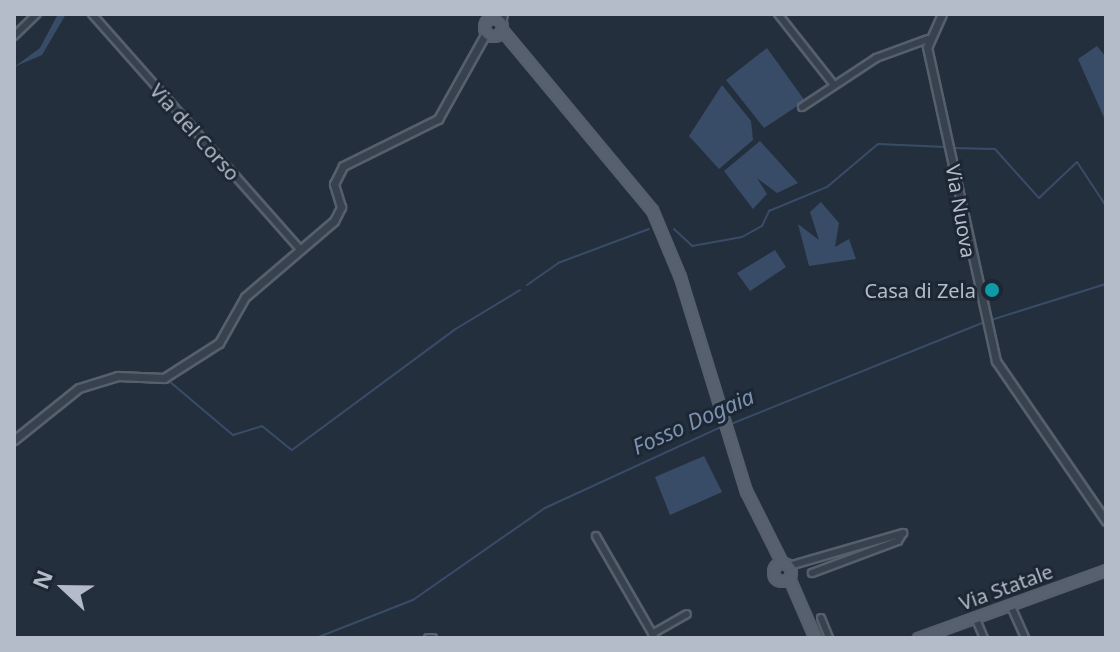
<!DOCTYPE html>
<html>
<head>
<meta charset="utf-8">
<style>
  body { margin:0 }
  #map { position:relative; width:1120px; height:652px; overflow:hidden; background:#242f3e; font-family:"Noto Sans",sans-serif }
  div>[style] { position:absolute }
  .water>* { inset:0; background:#394c67 }
  .stream>* { height:2px; margin:-1px; padding:0 1px; transform-origin:1px; border-radius:1px; background:#394c67 }
  .roads { filter:drop-shadow(2px 0 #565f6c) drop-shadow(-2px 0 #565f6c) drop-shadow(0 2px #565f6c) drop-shadow(0 -2px #565f6c) }
  .minor>* { height:6px; margin:-3px; padding:0 3px; transform-origin:3px; border-radius:3px; background:#38414e }
  .tertiary>* { height:7px; margin:-3.5px; padding:0 3.5px; transform-origin:3.5px; border-radius:3.5px; background:#38414e }
  .primary>* { height:9px; margin:-4.5px; padding:0 4.5px; transform-origin:4.5px; border-radius:4.5px; background:#56606e }
  .primary>.ring { margin:-4.5px; padding:0; box-sizing:content-box; background:none; border:9px solid #56606e; border-radius:50% }
  .dots>* { width:22px; height:22px; translate:-50% -50%; box-sizing:border-box; border:4px solid #1d2633; border-radius:50% }
  span { translate:-50% -50%; white-space:nowrap; text-align:center; line-height:1.15; -webkit-text-stroke:6px #1d2633; paint-order:stroke }
  .street-label { font-size:20px; color:#b4bcc9 }
  .poi-label { font-size:20px; color:#b4bcc9 }
  .right { translate:-100% -50%; text-align:right }
  .water-label { font-size:22px; color:#7c92b1; font-style:italic }
  .frame { position:absolute; inset:0; border:16px solid #b4bcc9; pointer-events:none }
  .north { position:absolute; left:24px; top:548px; width:80px; height:80px; -webkit-text-stroke:6px #1d2633; paint-order:stroke; rotate:292deg; font-size:22px; font-weight:700; line-height:32px; text-align:center; color:#b4bcc9 }
  .north::after { content:''; display:block; margin:auto; width:28px; height:36px; background:#b4bcc9; clip-path:polygon(50% 0,100% 100%,50% 72%,0 100%) }
</style>
</head>
<body>
<div id="map">
  <div class="water">
    <div style="clip-path:polygon(58px 14px,66px 14px,42px 55px,14px 67px,40px 48px)"></div>
    <div style="clip-path:polygon(1097px 46px,1106px 57px,1106px 122px,1078px 59px)"></div>
    <div style="clip-path:polygon(767px 48px,805px 101px,764px 128px,726px 80px)"></div>
    <div style="clip-path:polygon(722px 85px,751px 121px,753px 140px,719px 169px,689px 136px)"></div>
    <div style="clip-path:polygon(760px 141px,798px 183px,777px 193px,757px 178px,767px 194px,753px 209px,724px 171px)"></div>
    <div style="clip-path:polygon(821px 202px,839px 223px,835px 247px,849px 239px,856px 259px,809px 266px,798px 224px,819px 240px,810px 212px)"></div>
    <div style="clip-path:polygon(775px 250px,786px 267px,750px 291px,737px 273px)"></div>
    <div style="clip-path:polygon(704px 456px,722px 492px,670px 515px,655px 477px)"></div>
  </div>
  <div class="stream">
    <div style="left:952px;top:148px;width:43px;rotate:1.3deg"></div>
    <div style="left:995px;top:149px;width:66px;rotate:48.1deg"></div>
    <div style="left:1039px;top:198px;width:52px;rotate:-43.5deg"></div>
    <div style="left:1077px;top:162px;width:53px;rotate:56.6deg"></div>
    <div style="left:674px;top:229px;width:25px;rotate:43deg"></div>
    <div style="left:692px;top:246px;width:51px;rotate:-10.2deg"></div>
    <div style="left:742px;top:237px;width:23px;rotate:-29deg"></div>
    <div style="left:762px;top:226px;width:17px;rotate:-65deg"></div>
    <div style="left:769px;top:211px;width:63px;rotate:-22.5deg"></div>
    <div style="left:827px;top:187px;width:67px;rotate:-40.1deg"></div>
    <div style="left:878px;top:144px;width:68px;rotate:2.5deg"></div>
    <div style="left:527px;top:285px;width:38px;rotate:-35deg"></div>
    <div style="left:558px;top:263px;width:97px;rotate:-20.5deg"></div>
    <div style="left:991px;top:320px;width:121px;rotate:-17.4deg"></div>
    <div style="left:169px;top:381px;width:84px;rotate:40.2deg"></div>
    <div style="left:233px;top:435px;width:30px;rotate:-17deg"></div>
    <div style="left:262px;top:426px;width:38px;rotate:39deg"></div>
    <div style="left:292px;top:450px;width:202px;rotate:-36.5deg"></div>
    <div style="left:454px;top:330px;width:77px;rotate:-31.2deg"></div>
    <div style="left:731px;top:424px;width:274px;rotate:-21.9deg"></div>
    <div style="left:316px;top:638px;width:104px;rotate:-21.4deg"></div>
    <div style="left:413px;top:600px;width:161px;rotate:-34.9deg"></div>
    <div style="left:545px;top:508px;width:194px;rotate:-24.7deg"></div>
  </div>
  <div class="roads">
    <div class="minor">
      <div style="left:92px;top:14px;width:312px;rotate:48.5deg"></div>
      <div style="left:778px;top:14px;width:90px;rotate:51.7deg"></div>
      <div style="left:14px;top:36px;width:32px;rotate:-44deg"></div>
      <div style="left:802px;top:107px;width:89px;rotate:-33.5deg"></div>
      <div style="left:876px;top:58px;width:55px;rotate:-20.1deg"></div>
      <div style="left:596px;top:536px;width:118px;rotate:60deg"></div>
      <div style="left:789px;top:566px;width:119px;rotate:-16.1deg"></div>
      <div style="left:903px;top:533px;width:9px;rotate:122deg"></div>
      <div style="left:898px;top:541px;width:92px;rotate:159.6deg"></div>
      <div style="left:1010px;top:604px;width:37px;rotate:66deg"></div>
      <div style="left:975px;top:617px;width:23px;rotate:67deg"></div>
      <div style="left:821px;top:618px;width:22px;rotate:68deg"></div>
      <div style="left:652px;top:634px;width:40px;rotate:-29.7deg"></div>
      <div style="left:428px;top:638px;width:5px"></div>
    </div>
    <div class="tertiary">
      <div style="left:942px;top:14px;width:36px;rotate:114deg"></div>
      <div style="left:927px;top:47px;width:321px;rotate:77.6deg"></div>
      <div style="left:996px;top:361px;width:194px;rotate:55.5deg"></div>
      <div style="left:501px;top:23px;width:9px;rotate:-77deg"></div>
      <div style="left:14px;top:440px;width:83px;rotate:-38.7deg"></div>
      <div style="left:79px;top:388px;width:41px;rotate:-17.1deg"></div>
      <div style="left:118px;top:376px;width:46px;rotate:2.5deg"></div>
      <div style="left:164px;top:378px;width:65px;rotate:-32.5deg"></div>
      <div style="left:219px;top:343px;width:53px;rotate:-60.5deg"></div>
      <div style="left:245px;top:297px;width:117px;rotate:-40.5deg"></div>
      <div style="left:334px;top:221px;width:16px;rotate:-63deg"></div>
      <div style="left:341px;top:207px;width:24px;rotate:-107deg"></div>
      <div style="left:334px;top:184px;width:20px;rotate:-63deg"></div>
      <div style="left:343px;top:166px;width:106px;rotate:-26.3deg"></div>
      <div style="left:438px;top:119px;width:98px;rotate:-60.8deg"></div>
    </div>
    <div class="primary">
      <div class="ring" style="left:484px;top:18px;width:9px;height:9px"></div>
      <div style="left:502px;top:30px;width:234px;rotate:50.2deg"></div>
      <div style="left:652px;top:210px;width:73px;rotate:67.3deg"></div>
      <div style="left:680px;top:277px;width:224px;rotate:72.9deg"></div>
      <div style="left:746px;top:491px;width:80px;rotate:63.4deg"></div>
      <div class="ring" style="left:773px;top:563px;width:9px;height:9px"></div>
      <div style="left:789px;top:578px;width:65px;rotate:66.6deg"></div>
      <div style="left:918px;top:638px;width:200px;rotate:-19.9deg"></div>
    </div>
  </div>
  <div class="dots">
    <div style="left:992px;top:290px;background:#0f9aa8"></div>
  </div>
  <div class="street-label">
    <span style="left:195px;top:132px;rotate:48deg">Via del Corso</span>
    <span style="left:961px;top:211px;rotate:80deg">Via Nuova</span>
    <span style="left:1006px;top:587px;rotate:-20deg">Via Statale</span>
  </div>
  <div class="poi-label">
    <span class="right" style="left:976px;top:290px">Casa di Zela</span>
  </div>
  <div class="water-label">
    <span style="left:693px;top:421px;rotate:-24deg">Fosso Dogaia</span>
  </div>
  <div class="frame"></div>
  <div class="north">N</div>
</div>
</body>
</html>
